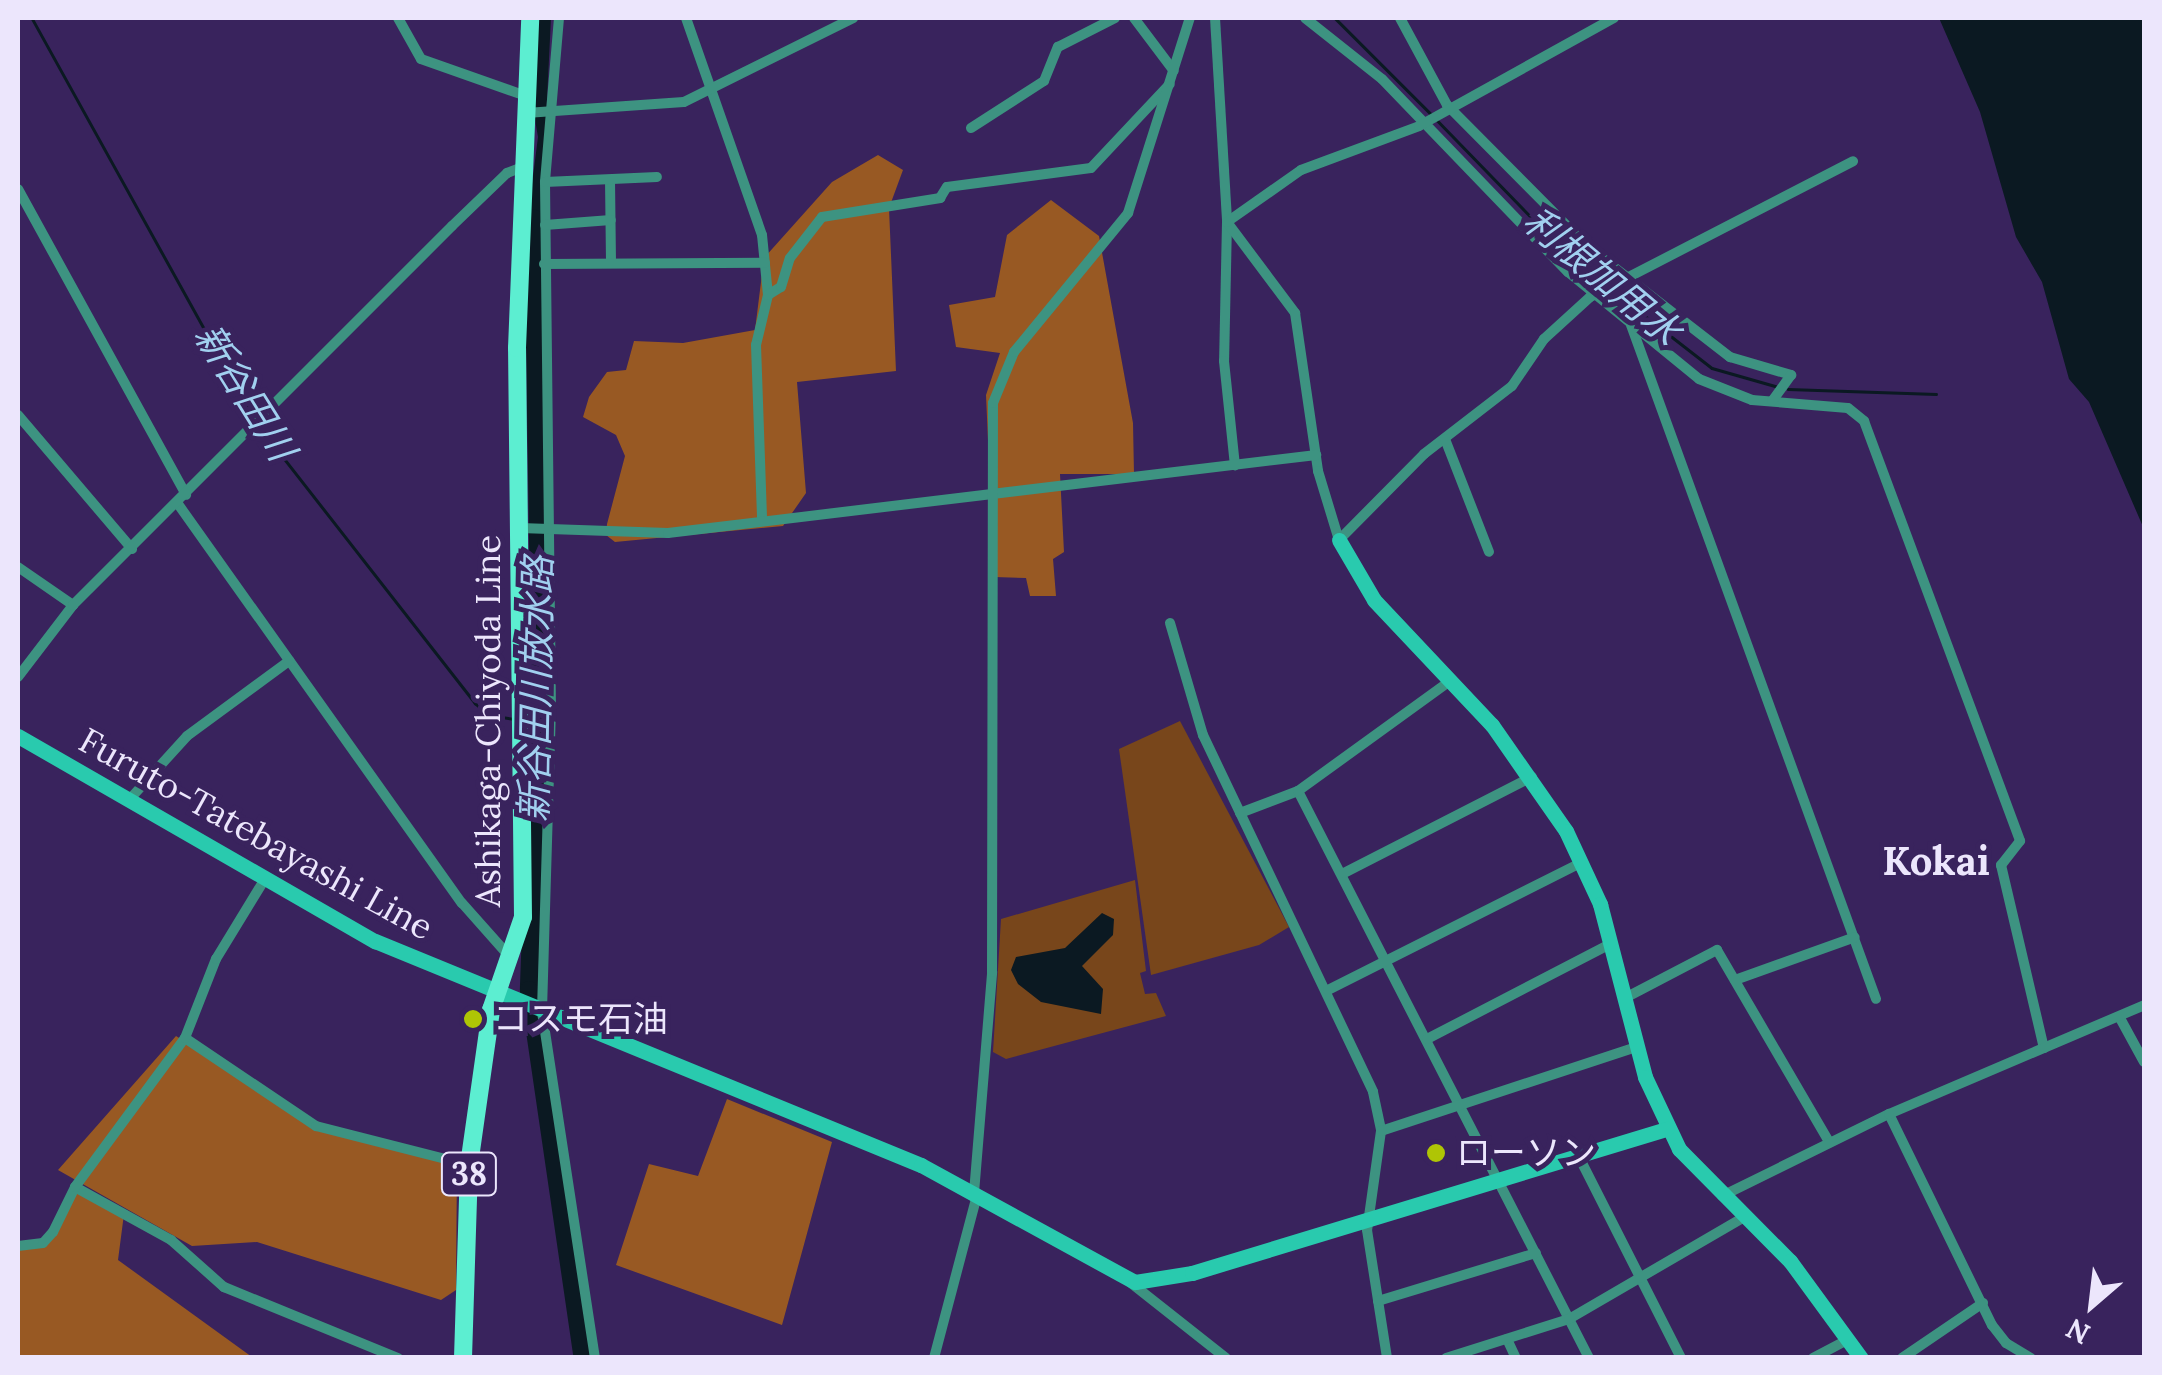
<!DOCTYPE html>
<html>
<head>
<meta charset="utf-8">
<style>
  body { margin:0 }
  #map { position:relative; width:2162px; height:1375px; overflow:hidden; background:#39235d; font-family:Lora,"Noto Sans JP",serif }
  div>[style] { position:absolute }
  .green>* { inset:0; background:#78461b }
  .forest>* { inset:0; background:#985923 }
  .water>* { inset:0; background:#0b1922 }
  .stream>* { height:2.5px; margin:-1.25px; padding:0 1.25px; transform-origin:1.25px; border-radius:1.25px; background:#0b1922 }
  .river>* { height:18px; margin:-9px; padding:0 9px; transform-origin:9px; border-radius:9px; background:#0b1922 }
  .street>* { height:10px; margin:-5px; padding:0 5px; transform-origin:5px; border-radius:5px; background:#3d9381 }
  .secondary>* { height:15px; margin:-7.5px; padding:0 7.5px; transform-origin:7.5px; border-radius:7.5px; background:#29caae }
  .primary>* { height:18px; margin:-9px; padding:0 9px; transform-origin:9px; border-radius:9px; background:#5ceed1 }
  .dots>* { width:28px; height:28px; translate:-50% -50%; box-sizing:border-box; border:5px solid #39235d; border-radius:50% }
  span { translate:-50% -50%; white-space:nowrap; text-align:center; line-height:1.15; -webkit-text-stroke:10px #39235d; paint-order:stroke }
  .shield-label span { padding:2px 8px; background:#39235d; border:2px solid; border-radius:8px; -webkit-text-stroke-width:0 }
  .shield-label { font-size:32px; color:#ece6fc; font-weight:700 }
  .street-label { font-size:35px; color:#ece6fc }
  .poi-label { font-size:35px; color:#ece6fc }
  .left { translate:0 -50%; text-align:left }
  .water-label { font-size:38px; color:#a1d0ef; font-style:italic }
  .quarter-label { font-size:40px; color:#ece6fc; font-weight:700 }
  .frame { position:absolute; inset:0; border:20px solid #ece6fc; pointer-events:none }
  .north { position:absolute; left:2042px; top:1255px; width:100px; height:100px; -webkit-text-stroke:8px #39235d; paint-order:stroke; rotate:208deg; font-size:28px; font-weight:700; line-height:40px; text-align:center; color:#ece6fc }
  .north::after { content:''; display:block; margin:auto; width:35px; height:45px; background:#ece6fc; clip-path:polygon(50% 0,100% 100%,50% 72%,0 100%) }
</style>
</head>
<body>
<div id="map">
  <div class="green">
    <div style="clip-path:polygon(1180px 721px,1289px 927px,1259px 945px,1151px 975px,1119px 749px)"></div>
    <div style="clip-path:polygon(1135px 880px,1146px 971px,1140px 973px,1145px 994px,1156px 993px,1166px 1016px,1006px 1059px,993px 1052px,1001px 919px)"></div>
  </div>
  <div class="forest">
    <div style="clip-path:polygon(878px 155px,903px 170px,889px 208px,896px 371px,797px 382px,806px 493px,783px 526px,615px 542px,606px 535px,607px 524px,625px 456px,616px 435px,583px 417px,589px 397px,607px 372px,626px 370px,634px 341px,683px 343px,755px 330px,764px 258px,832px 182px)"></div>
    <div style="clip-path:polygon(1051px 200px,1099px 236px,1133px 423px,1134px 474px,1060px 474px,1064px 552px,1053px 559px,1056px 596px,1030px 596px,1026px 578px,994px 577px,986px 395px,1000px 353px,956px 347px,949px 305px,995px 297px,1007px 235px)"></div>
    <div style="clip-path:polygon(176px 1036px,325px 1129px,457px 1162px,456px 1290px,441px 1300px,257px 1242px,192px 1246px,58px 1170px)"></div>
    <div style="clip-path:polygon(727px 1099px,832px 1142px,782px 1325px,616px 1265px,649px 1164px,698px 1176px)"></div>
    <div style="clip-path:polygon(75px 1187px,124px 1214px,118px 1260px,252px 1357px,18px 1357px,18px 1246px,44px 1242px)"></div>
  </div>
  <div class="water">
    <div style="clip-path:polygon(537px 18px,551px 18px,540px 241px,525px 239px,538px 137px,533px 108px)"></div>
    <div style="clip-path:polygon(1939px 18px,2144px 18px,2144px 529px,2089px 402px,2069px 379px,2042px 282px,2016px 237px,1980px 112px)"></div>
    <div style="clip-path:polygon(1102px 913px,1114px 919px,1113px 935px,1082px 966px,1103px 989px,1101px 1014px,1041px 1002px,1018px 984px,1011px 970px,1016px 957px,1065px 948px)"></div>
  </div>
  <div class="stream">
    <div style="left:32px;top:18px;width:457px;rotate:61deg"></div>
    <div style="left:1335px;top:18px;width:137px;rotate:45deg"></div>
    <div style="left:1437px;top:120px;width:187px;rotate:45.9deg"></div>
    <div style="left:1567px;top:254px;width:50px;rotate:39.4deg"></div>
    <div style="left:1613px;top:291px;width:125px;rotate:37.9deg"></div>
    <div style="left:1712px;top:368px;width:66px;rotate:15.9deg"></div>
    <div style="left:1788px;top:389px;width:148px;rotate:1.9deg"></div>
    <div style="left:258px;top:425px;width:353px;rotate:52deg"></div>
    <div style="left:475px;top:703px;width:18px;rotate:41deg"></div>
    <div style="left:489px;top:715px;width:26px;rotate:9deg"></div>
  </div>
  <div class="river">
    <div style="left:533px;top:218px;width:467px;rotate:89.1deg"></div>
    <div style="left:540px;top:685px;width:305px;rotate:92.1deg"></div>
    <div style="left:529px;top:990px;width:372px;rotate:81.7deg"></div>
  </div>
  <div class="street">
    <div style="left:398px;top:18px;width:47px;rotate:60.7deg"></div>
    <div style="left:421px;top:59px;width:111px;rotate:19.4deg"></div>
    <div style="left:559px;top:18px;width:165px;rotate:94.9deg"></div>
    <div style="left:545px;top:182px;width:525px;rotate:89.35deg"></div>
    <div style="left:551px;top:707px;width:305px;rotate:91.7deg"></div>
    <div style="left:542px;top:1012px;width:350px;rotate:81.3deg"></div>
    <div style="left:686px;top:18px;width:230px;rotate:70.7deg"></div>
    <div style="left:762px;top:235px;width:60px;rotate:84.3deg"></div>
    <div style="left:768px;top:295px;width:51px;rotate:103.5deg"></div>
    <div style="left:756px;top:345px;width:175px;rotate:88deg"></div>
    <div style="left:1134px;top:18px;width:66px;rotate:53deg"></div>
    <div style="left:1215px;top:18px;width:204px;rotate:86.6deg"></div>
    <div style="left:1227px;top:222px;width:139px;rotate:91.2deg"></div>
    <div style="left:1224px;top:361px;width:105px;rotate:84deg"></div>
    <div style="left:1305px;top:18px;width:98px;rotate:38.4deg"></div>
    <div style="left:1382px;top:79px;width:268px;rotate:46.1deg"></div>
    <div style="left:1568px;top:272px;width:169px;rotate:39.2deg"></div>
    <div style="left:1699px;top:379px;width:57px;rotate:21.6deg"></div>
    <div style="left:1752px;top:400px;width:96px;rotate:4.8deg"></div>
    <div style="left:1848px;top:408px;width:21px;rotate:39deg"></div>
    <div style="left:1864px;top:421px;width:448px;rotate:69.6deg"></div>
    <div style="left:2020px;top:841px;width:31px;rotate:128deg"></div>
    <div style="left:2001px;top:865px;width:188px;rotate:76.8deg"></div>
    <div style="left:1400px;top:18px;width:99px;rotate:61.6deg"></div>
    <div style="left:1447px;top:105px;width:200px;rotate:45.2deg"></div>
    <div style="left:1588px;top:247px;width:180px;rotate:37.8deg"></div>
    <div style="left:1730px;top:357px;width:64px;rotate:16.4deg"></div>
    <div style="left:1791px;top:375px;width:32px;rotate:126deg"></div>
    <div style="left:526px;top:113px;width:158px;rotate:-4deg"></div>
    <div style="left:684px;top:102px;width:189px;rotate:-26.4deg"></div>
    <div style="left:971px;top:128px;width:87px;rotate:-32.8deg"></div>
    <div style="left:1044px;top:81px;width:37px;rotate:-68deg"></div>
    <div style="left:1058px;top:47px;width:64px;rotate:-27deg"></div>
    <div style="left:610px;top:180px;width:82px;rotate:89.3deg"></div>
    <div style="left:545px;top:182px;width:112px;rotate:-2.6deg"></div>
    <div style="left:18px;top:189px;width:349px;rotate:61.2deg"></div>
    <div style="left:1227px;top:222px;width:114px;rotate:53.2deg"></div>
    <div style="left:1295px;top:313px;width:160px;rotate:81.7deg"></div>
    <div style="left:1318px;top:471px;width:72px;rotate:73.1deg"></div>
    <div style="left:1339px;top:540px;width:121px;rotate:-45.3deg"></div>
    <div style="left:1424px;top:454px;width:111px;rotate:-37.7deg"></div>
    <div style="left:1512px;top:386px;width:57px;rotate:-55.8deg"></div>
    <div style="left:1544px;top:339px;width:62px;rotate:-42.4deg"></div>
    <div style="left:1590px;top:297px;width:296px;rotate:-27.3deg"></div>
    <div style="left:1227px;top:222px;width:90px;rotate:-35.1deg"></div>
    <div style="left:1301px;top:170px;width:126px;rotate:-20.4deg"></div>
    <div style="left:1419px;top:126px;width:223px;rotate:-29deg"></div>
    <div style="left:545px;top:225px;width:66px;rotate:-4.3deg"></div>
    <div style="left:544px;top:264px;width:221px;rotate:-0.3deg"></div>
    <div style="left:768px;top:295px;width:15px;rotate:-32deg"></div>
    <div style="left:781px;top:287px;width:30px;rotate:-73deg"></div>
    <div style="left:790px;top:258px;width:52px;rotate:-52deg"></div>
    <div style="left:822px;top:217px;width:120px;rotate:-9.1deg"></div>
    <div style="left:940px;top:198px;width:13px;rotate:-58deg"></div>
    <div style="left:947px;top:187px;width:145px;rotate:-7.5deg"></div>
    <div style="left:1091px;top:168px;width:115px;rotate:-46.8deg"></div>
    <div style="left:1631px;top:325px;width:717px;rotate:70.02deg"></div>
    <div style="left:18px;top:415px;width:176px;rotate:49.6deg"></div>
    <div style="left:1445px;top:439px;width:121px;rotate:68.7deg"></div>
    <div style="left:178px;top:504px;width:490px;rotate:54.6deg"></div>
    <div style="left:462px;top:903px;width:72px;rotate:48.4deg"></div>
    <div style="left:520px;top:528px;width:148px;rotate:1.9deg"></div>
    <div style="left:668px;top:533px;width:653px;rotate:-6.86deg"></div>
    <div style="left:18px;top:567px;width:67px;rotate:34.6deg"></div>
    <div style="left:1170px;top:623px;width:117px;rotate:73.6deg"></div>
    <div style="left:1203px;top:735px;width:395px;rotate:64.5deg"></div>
    <div style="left:1373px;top:1092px;width:40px;rotate:78deg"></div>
    <div style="left:1381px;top:1131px;width:100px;rotate:98deg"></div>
    <div style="left:1367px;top:1230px;width:130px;rotate:81.1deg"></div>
    <div style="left:18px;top:677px;width:91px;rotate:-52.6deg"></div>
    <div style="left:73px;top:605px;width:536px;rotate:-45deg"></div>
    <div style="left:452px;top:226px;width:76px;rotate:-43.9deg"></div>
    <div style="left:507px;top:173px;width:19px;rotate:-21deg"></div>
    <div style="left:1298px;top:791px;width:637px;rotate:62.83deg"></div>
    <div style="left:129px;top:800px;width:86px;rotate:-47.8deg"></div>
    <div style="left:187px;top:736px;width:127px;rotate:-36.3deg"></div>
    <div style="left:1240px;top:813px;width:62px;rotate:-20.8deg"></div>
    <div style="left:1298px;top:791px;width:188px;rotate:-35.9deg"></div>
    <div style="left:1344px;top:873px;width:211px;rotate:-27.1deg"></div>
    <div style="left:1735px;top:980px;width:127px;rotate:-19.7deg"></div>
    <div style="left:1328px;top:990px;width:284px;rotate:-26.7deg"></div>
    <div style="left:1625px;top:998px;width:104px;rotate:-27.6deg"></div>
    <div style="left:1717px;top:950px;width:222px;rotate:59.7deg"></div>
    <div style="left:2120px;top:1018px;width:50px;rotate:61.4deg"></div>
    <div style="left:185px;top:1038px;width:158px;rotate:33.9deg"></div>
    <div style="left:316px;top:1126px;width:158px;rotate:14.3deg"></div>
    <div style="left:1427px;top:1039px;width:208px;rotate:-27.4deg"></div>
    <div style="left:1889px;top:1114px;width:235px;rotate:64deg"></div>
    <div style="left:1992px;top:1325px;width:23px;rotate:52deg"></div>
    <div style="left:2006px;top:1343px;width:29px;rotate:31deg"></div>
    <div style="left:1381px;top:1131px;width:268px;rotate:-18.2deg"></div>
    <div style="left:1578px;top:1155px;width:228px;rotate:63.1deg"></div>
    <div style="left:75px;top:1187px;width:110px;rotate:28.9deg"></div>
    <div style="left:171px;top:1240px;width:71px;rotate:41.6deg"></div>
    <div style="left:224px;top:1287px;width:188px;rotate:22.2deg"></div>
    <div style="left:974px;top:1193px;width:222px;rotate:-85.3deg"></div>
    <div style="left:992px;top:972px;width:569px;rotate:-89.9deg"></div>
    <div style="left:993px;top:403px;width:55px;rotate:-67.6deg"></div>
    <div style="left:1014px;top:352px;width:180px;rotate:-50.6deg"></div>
    <div style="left:1128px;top:213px;width:205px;rotate:-72.4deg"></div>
    <div style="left:1722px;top:1196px;width:186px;rotate:-26.2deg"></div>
    <div style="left:1889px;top:1114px;width:277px;rotate:-23.1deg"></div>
    <div style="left:18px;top:1246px;width:25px;rotate:-7deg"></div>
    <div style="left:43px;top:1243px;width:15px;rotate:-48deg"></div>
    <div style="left:53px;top:1232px;width:50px;rotate:-63.9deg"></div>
    <div style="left:75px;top:1187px;width:185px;rotate:-53.6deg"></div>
    <div style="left:185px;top:1038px;width:85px;rotate:-68.6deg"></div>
    <div style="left:216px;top:959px;width:96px;rotate:-58.6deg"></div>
    <div style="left:1131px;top:1283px;width:121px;rotate:38.3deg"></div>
    <div style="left:1378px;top:1301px;width:165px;rotate:-16.9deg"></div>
    <div style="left:1507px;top:1339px;width:21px;rotate:65deg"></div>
    <div style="left:934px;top:1358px;width:169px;rotate:-75.2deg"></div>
    <div style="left:1446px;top:1358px;width:129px;rotate:-17.6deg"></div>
    <div style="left:1569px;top:1319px;width:203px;rotate:-30.2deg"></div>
    <div style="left:1813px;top:1358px;width:41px;rotate:-27.8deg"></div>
    <div style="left:1902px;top:1358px;width:98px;rotate:-34.2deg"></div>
  </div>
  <div class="secondary">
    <div style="left:1339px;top:540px;width:69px;rotate:59.7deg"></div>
    <div style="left:1374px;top:600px;width:172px;rotate:46.7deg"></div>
    <div style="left:1492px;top:725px;width:129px;rotate:55.1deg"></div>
    <div style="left:1566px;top:831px;width:81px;rotate:65deg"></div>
    <div style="left:1600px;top:904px;width:179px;rotate:75.4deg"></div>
    <div style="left:1645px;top:1077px;width:80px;rotate:64.7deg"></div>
    <div style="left:1679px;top:1149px;width:158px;rotate:45.3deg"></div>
    <div style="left:1790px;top:1261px;width:120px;rotate:53.8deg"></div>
    <div style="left:18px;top:736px;width:412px;rotate:29.9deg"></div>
    <div style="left:375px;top:941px;width:590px;rotate:22.31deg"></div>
    <div style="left:921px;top:1165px;width:244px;rotate:28.7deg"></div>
    <div style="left:1135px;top:1282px;width:58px;rotate:-9deg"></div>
    <div style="left:1192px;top:1273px;width:496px;rotate:-16.9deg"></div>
  </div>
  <div class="primary">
    <div style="left:463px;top:1358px;width:193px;rotate:-88.2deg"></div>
    <div style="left:469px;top:1165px;width:157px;rotate:-81.9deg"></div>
    <div style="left:491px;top:1010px;width:98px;rotate:-71deg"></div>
    <div style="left:523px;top:917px;width:569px;rotate:-90.6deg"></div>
    <div style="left:517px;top:348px;width:330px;rotate:-87.7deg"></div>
  </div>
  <div class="dots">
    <div style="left:473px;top:1019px;background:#afc505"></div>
    <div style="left:1436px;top:1153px;background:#afc505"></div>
  </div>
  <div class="shield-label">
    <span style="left:469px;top:1174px">38</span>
  </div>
  <div class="street-label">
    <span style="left:488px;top:721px;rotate:-90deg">Ashikaga-Chiyoda Line</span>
    <span style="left:256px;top:834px;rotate:29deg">Furuto-Tatebayashi Line</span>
  </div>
  <div class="poi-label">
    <span class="left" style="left:493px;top:1019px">コスモ石油</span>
    <span class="left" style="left:1456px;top:1153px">ローソン</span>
  </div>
  <div class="water-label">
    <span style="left:1602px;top:276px;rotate:40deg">利根加用水</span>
    <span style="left:245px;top:392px;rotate:58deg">新谷田川</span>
    <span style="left:536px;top:689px;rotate:-89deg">新谷田川放水路</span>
  </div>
  <div class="quarter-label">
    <span style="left:1936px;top:861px">Kokai</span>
  </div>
  <div class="frame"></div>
  <div class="north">N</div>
</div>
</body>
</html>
